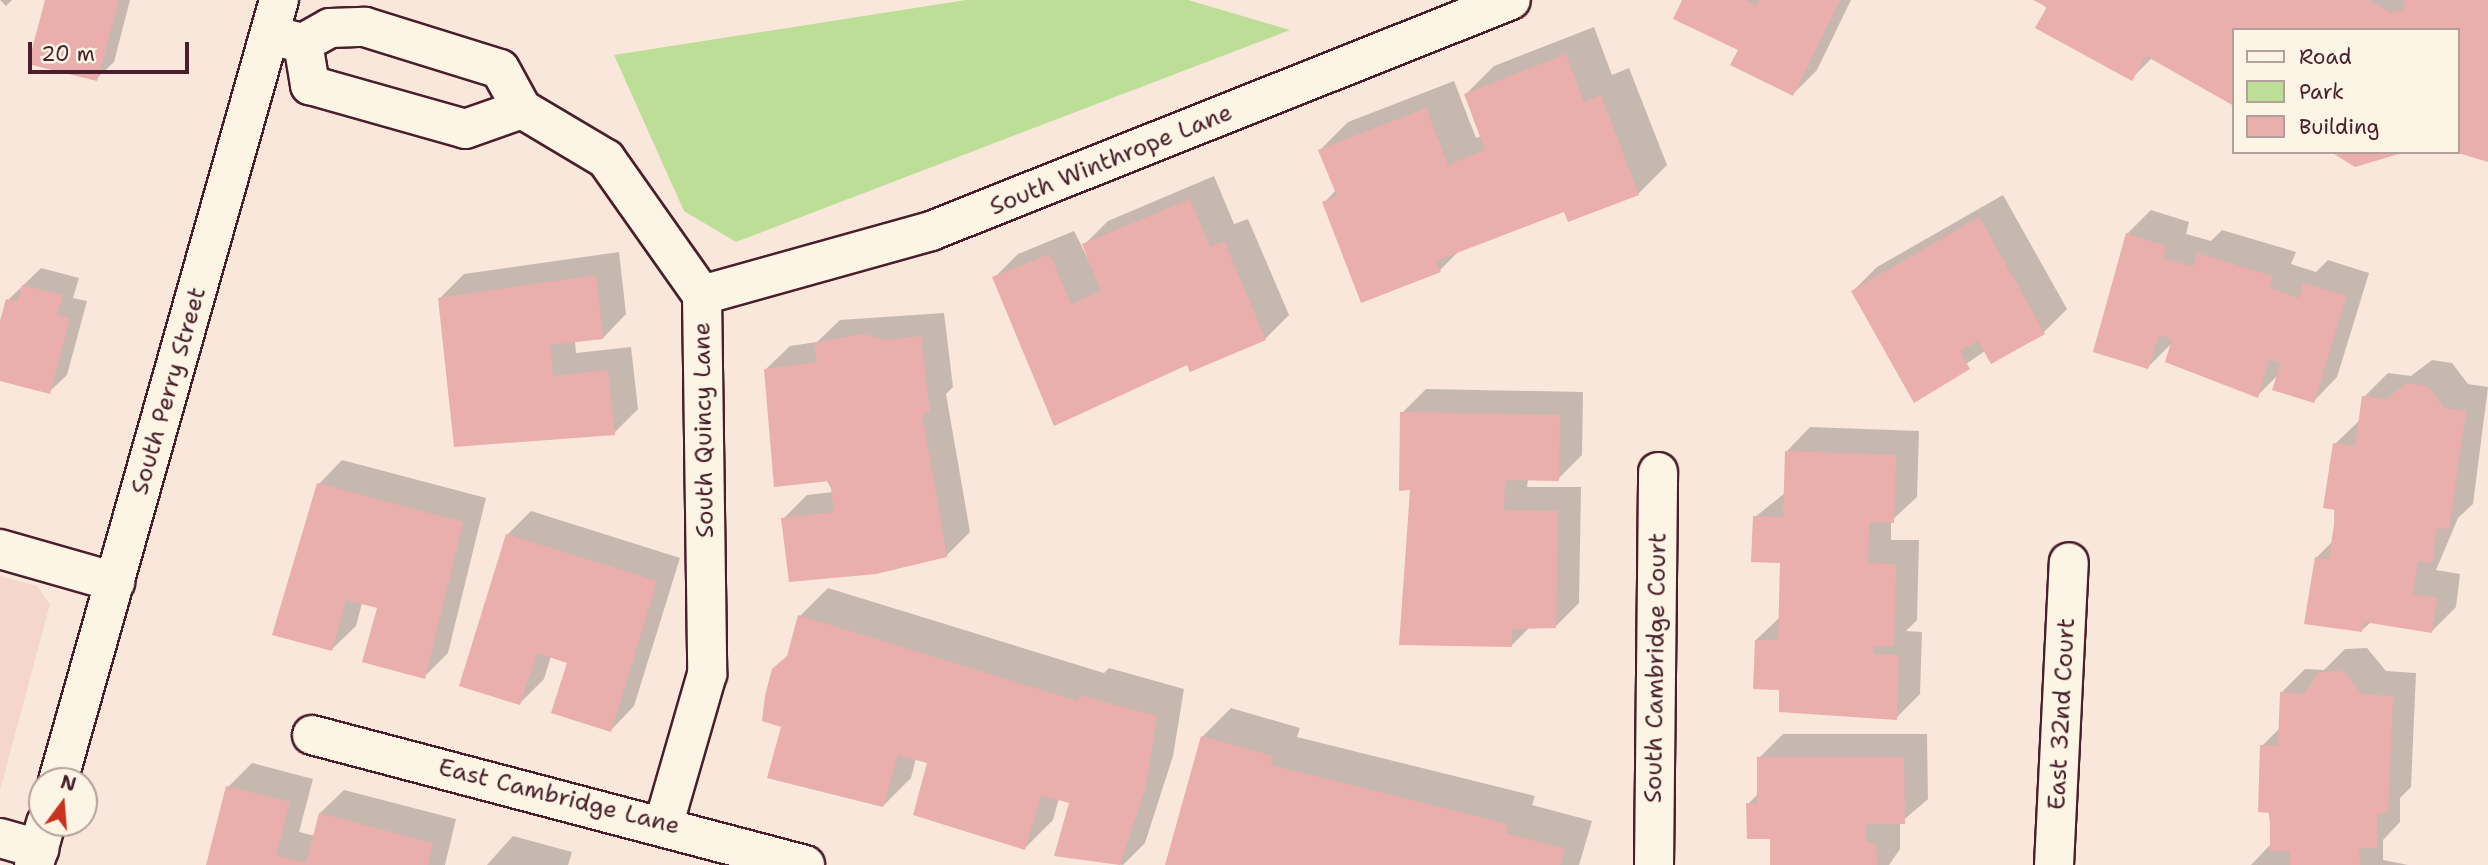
<!DOCTYPE html>
<html>
<head>
<meta charset="utf-8">
<style>
  body { margin:0 }
  #map { position:relative; width:2488px; height:865px; overflow:hidden; background:#f8e7da; font-family:"Shantell Sans",sans-serif }
  div>[style] { position:absolute }
  .built>* { inset:0; background:#f4d6cc }
  .green>* { inset:0; background:#bdde97 }
  .shadow>* { inset:0; background:#0003 }
  .building>* { inset:0; background:#eaaeac }
  .roads { filter:drop-shadow(2px 0 #4a1f2b) drop-shadow(-2px 0 #4a1f2b) drop-shadow(0 2px #4a1f2b) drop-shadow(0 -2px #4a1f2b) }
  .minor>* { height:38px; margin:-19px; padding:0 19px; transform-origin:19px; border-radius:19px; background:#fcf5e5 }
  span { translate:-50% -50%; white-space:nowrap; text-align:center; line-height:1.15; -webkit-text-stroke:5px #fcf5e5; paint-order:stroke }
  .street-label { font-size:24px; color:#4a1f2b }
  .legend { position:absolute; left:2232px; top:28px; width:228px; height:126px; box-sizing:border-box; background:#fcf5e5; border:2px solid #b59f9b; margin:0; padding:9px 12px; list-style:none; font-size:21px; color:#4a1f2b }
  .legend li { display:flex; align-items:center; gap:14px; height:35px }
  .legend b { width:35px; border:2px solid #b59f9b }
  .north { position:absolute; left:28px; top:767px; width:70px; height:70px; box-sizing:border-box; background:#fcf5e5; border:2px solid #b59f9b; border-radius:50%; rotate:16deg; font-size:19px; font-weight:700; line-height:28px; text-align:center; color:#4a1f2b }
  .north::after { content:''; display:block; margin:auto; width:24px; height:32px; background:#c8321e; clip-path:polygon(50% 0,100% 100%,50% 72%,0 100%) }
  .scale { position:absolute; left:28px; top:42px; width:161px; height:32px; box-sizing:border-box; border:4px solid #4a1f2b; border-top:0; padding-left:9px; font-size:21px; line-height:24px; white-space:nowrap; color:#4a1f2b; -webkit-text-stroke:5px #fcf5e5; paint-order:stroke }
</style>
</head>
<body>
<div id="map">
  <div class="built">
    <div style="clip-path:polygon(0 576px,37px 586px,50px 604px,0 790px)"></div>
  </div>
  <div class="green">
    <div style="clip-path:polygon(966px 0,1188px 0,1290px 30px,736px 242px,684px 211px,614px 55px)"></div>
  </div>
  <div class="shadow">
    <div style="clip-path:polygon(0 0,12px 0,6px 6px)"></div>
    <div style="clip-path:polygon(47px 0,130px 0,114px 62px,96px 79px)"></div>
    <div style="clip-path:polygon(1684px 0,1851px 0,1817px 70px,1793px 94px)"></div>
    <div style="clip-path:polygon(2037px 0,2488px 0,2488px 160px,2458px 151px,2458px 30px,2234px 30px,2234px 104px,2153px 57px,2131px 79px)"></div>
    <div style="clip-path:polygon(1594px 27px,1612px 75px,1629px 68px,1667px 165px,1639px 193px,1569px 219px,1565px 210px,1460px 250px,1440px 270px,1324px 203px,1336px 190px,1320px 150px,1348px 122px,1454px 81px,1476px 138px,1481px 136px,1466px 94px,1494px 66px)"></div>
    <div style="clip-path:polygon(1214px 176px,1234px 224px,1248px 219px,1289px 315px,1265px 339px,1188px 363px,994px 278px,1018px 254px,1074px 231px,1099px 280px,1084px 245px,1108px 221px)"></div>
    <div style="clip-path:polygon(2003px 195px,2067px 309px,2043px 333px,1985px 351px,1914px 400px,1853px 291px,1877px 267px)"></div>
    <div style="clip-path:polygon(2151px 210px,2189px 222px,2186px 234px,2211px 241px,2222px 230px,2296px 252px,2291px 264px,2316px 272px,2328px 260px,2369px 273px,2337px 377px,2314px 401px,2279px 374px,2257px 396px,2173px 342px,2148px 367px,2127px 234px)"></div>
    <div style="clip-path:polygon(619px 252px,626px 314px,603px 338px,575px 341px,576px 353px,631px 347px,638px 409px,614px 433px,440px 298px,464px 274px)"></div>
    <div style="clip-path:polygon(41px 268px,79px 278px,73px 298px,87px 301px,67px 375px,49px 392px,0 379px,0 328px,8px 300px)"></div>
    <div style="clip-path:polygon(944px 313px,953px 387px,946px 394px,970px 532px,946px 556px,783px 519px,807px 495px,833px 492px,766px 369px,790px 346px,817px 342px,840px 320px)"></div>
    <div style="clip-path:polygon(2432px 360px,2452px 363px,2468px 384px,2488px 387px,2473px 504px,2458px 518px,2436px 570px,2460px 574px,2456px 607px,2432px 631px,2371px 622px,2362px 630px,2316px 558px,2334px 540px,2335px 444px,2360px 420px,2364px 397px,2388px 373px,2411px 376px)"></div>
    <div style="clip-path:polygon(1426px 389px,1583px 392px,1582px 455px,1558px 479px,1528px 479px,1527px 487px,1581px 487px,1579px 603px,1555px 627px,1530px 627px,1511px 646px,1412px 489px,1402px 413px)"></div>
    <div style="clip-path:polygon(1810px 427px,1919px 431px,1917px 497px,1891px 521px,1891px 540px,1919px 540px,1917px 620px,1906px 631px,1922px 632px,1920px 694px,1896px 718px,1781px 688px,1756px 640px,1781px 616px,1782px 561px,1755px 517px,1785px 493px,1787px 451px)"></div>
    <div style="clip-path:polygon(342px 460px,486px 498px,448px 653px,424px 677px,379px 607px,362px 603px,356px 626px,332px 649px,319px 484px)"></div>
    <div style="clip-path:polygon(531px 511px,680px 558px,634px 706px,611px 730px,569px 662px,551px 656px,544px 679px,520px 703px,507px 535px)"></div>
    <div style="clip-path:polygon(828px 588px,1104px 673px,1109px 668px,1184px 689px,1173px 756px,1145px 843px,1123px 865px,1056px 854px,1071px 802px,1059px 798px,1053px 820px,1025px 848px,930px 762px,916px 758px,911px 778px,883px 806px,784px 726px,800px 616px)"></div>
    <div style="clip-path:polygon(2367px 648px,2386px 671px,2416px 673px,2411px 787px,2400px 798px,2400px 822px,2383px 840px,2383px 860px,2408px 865px,2251px 865px,2272px 843px,2262px 746px,2280px 728px,2281px 693px,2305px 669px,2324px 670px,2345px 649px)"></div>
    <div style="clip-path:polygon(1231px 708px,1300px 728px,1297px 737px,1535px 796px,1532px 805px,1592px 821px,1579px 865px,1167px 865px,1203px 736px)"></div>
    <div style="clip-path:polygon(1783px 734px,1927px 734px,1928px 799px,1900px 823px,1900px 849px,1889px 865px,1771px 865px,1772px 837px,1748px 804px,1759px 793px,1759px 758px)"></div>
    <div style="clip-path:polygon(252px 763px,313px 779px,299px 832px,315px 836px,320px 813px,344px 790px,456px 819px,445px 865px,208px 865px,228px 787px)"></div>
    <div style="clip-path:polygon(513px 836px,572px 852px,568px 865px,487px 865px)"></div>
  </div>
  <div class="building">
    <div style="clip-path:polygon(45px 0,119px 0,97px 81px,28px 64px)"></div>
    <div style="clip-path:polygon(1682px 0,1744px 0,1756px 6px,1759px 0,1840px 0,1793px 96px,1730px 65px,1738px 50px,1673px 19px)"></div>
    <div style="clip-path:polygon(2033px 0,2368px 0,2391px 13px,2405px 9px,2403px 0,2488px 0,2488px 162px,2458px 153px,2458px 30px,2234px 30px,2234px 106px,2146px 56px,2132px 81px,2035px 28px,2047px 7px)"></div>
    <div style="clip-path:polygon(1566px 54px,1584px 102px,1601px 95px,1639px 195px,1568px 222px,1564px 212px,1436px 261px,1441px 272px,1361px 303px,1322px 202px,1337px 196px,1318px 150px,1426px 108px,1448px 165px,1485px 150px,1464px 94px)"></div>
    <div style="clip-path:polygon(2331px 152px,2402px 152px,2402px 153px,2355px 167px)"></div>
    <div style="clip-path:polygon(1190px 199px,1210px 247px,1224px 241px,1266px 340px,1190px 372px,1187px 365px,1054px 426px,992px 277px,1050px 254px,1071px 304px,1101px 291px,1082px 244px)"></div>
    <div style="clip-path:polygon(1979px 217px,2045px 334px,1991px 364px,1978px 341px,1960px 351px,1970px 369px,1914px 403px,1851px 291px)"></div>
    <div style="clip-path:polygon(2126px 233px,2166px 246px,2163px 258px,2193px 267px,2197px 253px,2273px 276px,2269px 288px,2299px 298px,2303px 283px,2346px 296px,2314px 403px,2272px 390px,2281px 363px,2269px 359px,2258px 398px,2165px 362px,2172px 339px,2159px 335px,2148px 369px,2093px 352px)"></div>
    <div style="clip-path:polygon(596px 275px,603px 339px,550px 345px,553px 376px,608px 370px,615px 435px,454px 447px,438px 298px)"></div>
    <div style="clip-path:polygon(22px 285px,63px 295px,57px 315px,70px 318px,50px 394px,0 381px,0 321px,6px 299px,17px 302px)"></div>
    <div style="clip-path:polygon(863px 334px,886px 340px,921px 336px,930px 412px,922px 414px,947px 557px,876px 574px,789px 582px,781px 518px,834px 512px,830px 481px,774px 487px,764px 369px,817px 362px,814px 343px)"></div>
    <div style="clip-path:polygon(2407px 383px,2428px 386px,2444px 408px,2466px 411px,2449px 529px,2437px 528px,2432px 563px,2418px 561px,2413px 594px,2437px 598px,2432px 633px,2364px 622px,2362px 632px,2304px 624px,2315px 557px,2329px 559px,2336px 510px,2323px 508px,2333px 443px,2355px 446px,2362px 396px,2386px 399px)"></div>
    <div style="clip-path:polygon(1400px 412px,1560px 415px,1559px 481px,1505px 480px,1504px 510px,1558px 511px,1556px 628px,1512px 629px,1512px 647px,1399px 645px,1410px 490px,1399px 491px)"></div>
    <div style="clip-path:polygon(1785px 451px,1896px 455px,1894px 523px,1869px 522px,1868px 563px,1896px 564px,1894px 646px,1874px 646px,1874px 654px,1899px 655px,1897px 720px,1779px 712px,1779px 690px,1753px 689px,1755px 640px,1778px 640px,1780px 563px,1751px 562px,1753px 516px,1783px 517px)"></div>
    <div style="clip-path:polygon(317px 483px,463px 522px,425px 679px,362px 662px,377px 608px,346px 600px,332px 651px,272px 635px)"></div>
    <div style="clip-path:polygon(506px 534px,657px 581px,611px 732px,551px 713px,567px 663px,537px 653px,520px 705px,459px 686px)"></div>
    <div style="clip-path:polygon(798px 615px,1078px 701px,1079px 695px,1157px 716px,1146px 786px,1120px 865px,1054px 856px,1069px 803px,1041px 795px,1025px 850px,913px 815px,927px 763px,898px 755px,883px 807px,767px 778px,781px 727px,762px 721px,765px 696px,772px 669px,787px 656px)"></div>
    <div style="clip-path:polygon(2343px 671px,2362px 694px,2393px 696px,2388px 813px,2377px 813px,2377px 848px,2359px 848px,2360px 865px,2290px 865px,2290px 851px,2270px 851px,2270px 813px,2258px 812px,2260px 745px,2278px 746px,2280px 692px,2304px 694px,2319px 672px)"></div>
    <div style="clip-path:polygon(1201px 736px,1273px 756px,1271px 765px,1508px 824px,1506px 833px,1565px 849px,1560px 865px,1165px 865px)"></div>
    <div style="clip-path:polygon(1757px 757px,1904px 757px,1905px 824px,1865px 824px,1866px 843px,1876px 843px,1877px 865px,1770px 865px,1770px 839px,1747px 839px,1746px 803px,1757px 804px)"></div>
    <div style="clip-path:polygon(226px 786px,290px 802px,276px 855px,306px 863px,319px 813px,433px 843px,428px 865px,206px 865px)"></div>
  </div>
  <div class="roads">
    <div class="minor">
      <div style="left:270px;top:35px;width:34px;rotate:14deg"></div>
      <div style="left:303px;top:43px;width:31px;rotate:-29deg"></div>
      <div style="left:330px;top:28px;width:35px;rotate:-2deg"></div>
      <div style="left:365px;top:27px;width:141px;rotate:17.3deg"></div>
      <div style="left:500px;top:69px;width:46px;rotate:61.2deg"></div>
      <div style="left:522px;top:109px;width:98px;rotate:30.8deg"></div>
      <div style="left:606px;top:159px;width:166px;rotate:54.8deg"></div>
      <div style="left:702px;top:295px;width:379px;rotate:89.2deg"></div>
      <div style="left:707px;top:674px;width:155px;rotate:106.1deg"></div>
      <div style="left:303px;top:43px;width:43px;rotate:80.5deg"></div>
      <div style="left:310px;top:85px;width:161px;rotate:15.8deg"></div>
      <div style="left:465px;top:129px;width:60px;rotate:-19.3deg"></div>
      <div style="left:702px;top:295px;width:238px;rotate:-15.6deg"></div>
      <div style="left:931px;top:231px;width:624px;rotate:-21.72deg"></div>
      <div style="left:0;top:549px;width:120px;rotate:16deg"></div>
      <div style="left:312px;top:735px;width:510px;rotate:14.77deg"></div>
      <div style="left:58px;top:781px;width:812px;rotate:-74.2deg"></div>
      <div style="left:0;top:838px;width:41px;rotate:15.8deg"></div>
      <div style="left:34px;top:865px;width:44px;rotate:-74.1deg"></div>
      <div style="left:1654px;top:865px;width:393px;rotate:-89.4deg"></div>
      <div style="left:2054px;top:865px;width:303px;rotate:-87.2deg"></div>
    </div>
  </div>
  <div class="street-label">
    <span style="left:1111px;top:160px;rotate:-22deg">South Winthrope Lane</span>
    <span style="left:169px;top:391px;rotate:-74deg">South Perry Street</span>
    <span style="left:704px;top:430px;rotate:-91deg">South Quincy Lane</span>
    <span style="left:1656px;top:668px;rotate:-89deg">South Cambridge Court</span>
    <span style="left:2062px;top:714px;rotate:-87deg">East 32nd Court</span>
    <span style="left:559px;top:797px;rotate:14deg">East Cambridge Lane</span>
  </div>
  <ul class="legend">
  <li><b style="height:9px;background:#fcf5e5"></b>Road</li>
  <li><b style="height:19px;background:#bdde97"></b>Park</li>
  <li><b style="height:19px;background:#eaaeac"></b>Building</li>
  </ul>
  <div class="north">N</div>
  <div class="scale">20 m</div>
</div>
</body>
</html>
